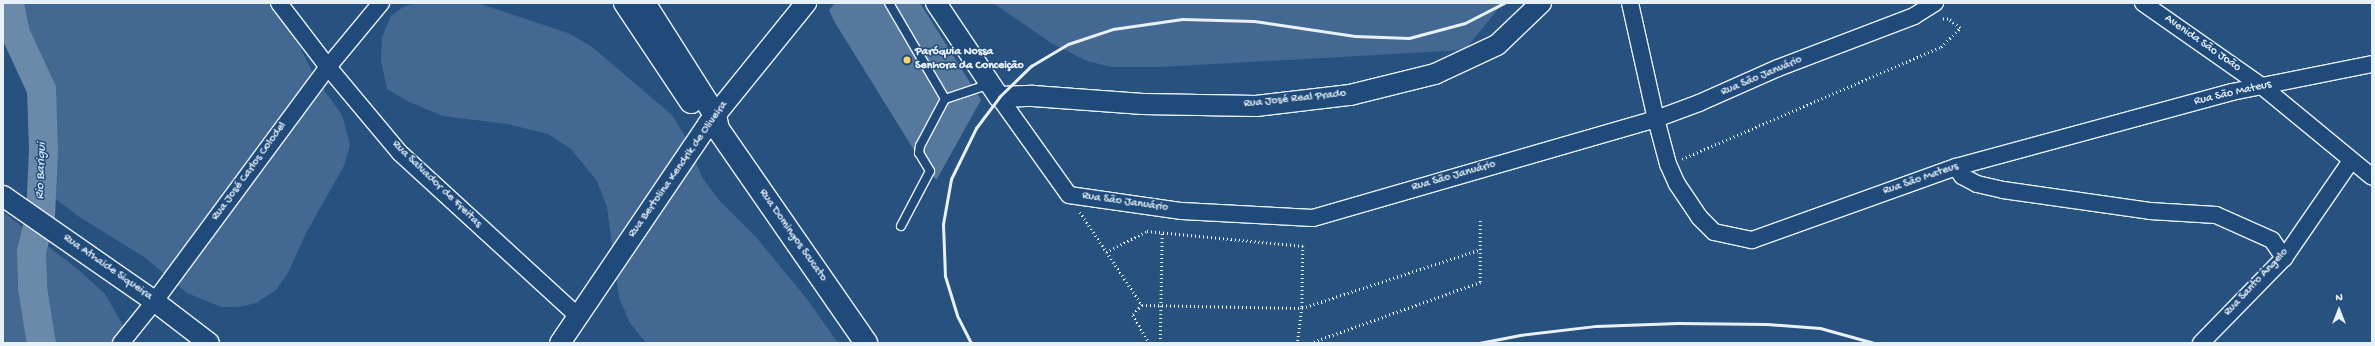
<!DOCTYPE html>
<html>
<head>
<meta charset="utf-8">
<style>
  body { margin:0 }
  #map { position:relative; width:2375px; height:346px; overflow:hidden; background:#27517f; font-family:"Gochi Hand",sans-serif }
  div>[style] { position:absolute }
  .green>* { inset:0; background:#436891 }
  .river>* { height:29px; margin:-14.5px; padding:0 14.5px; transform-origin:14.5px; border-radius:14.5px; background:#6b8aaa }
  .building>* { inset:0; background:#57789d }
  .path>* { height:2.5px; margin-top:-1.25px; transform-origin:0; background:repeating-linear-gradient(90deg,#e8f1f8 0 1px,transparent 0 4px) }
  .roads { filter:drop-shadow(1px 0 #e8f1f8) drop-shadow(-1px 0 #e8f1f8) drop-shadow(0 1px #e8f1f8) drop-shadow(0 -1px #e8f1f8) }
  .service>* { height:8px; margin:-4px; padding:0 4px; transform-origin:4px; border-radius:4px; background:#1f4a7a }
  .minor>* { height:16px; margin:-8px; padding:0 8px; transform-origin:8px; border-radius:8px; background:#1f4a7a }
  .tertiary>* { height:20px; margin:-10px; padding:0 10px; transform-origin:10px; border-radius:10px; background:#1f4a7a }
  .secondary>* { height:22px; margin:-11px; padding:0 11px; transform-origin:11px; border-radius:11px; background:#1f4a7a }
  .rail>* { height:3px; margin:-1.5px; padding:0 1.5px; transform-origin:1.5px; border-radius:1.5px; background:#e8f1f8 }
  .dots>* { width:11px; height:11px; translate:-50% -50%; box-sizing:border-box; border:2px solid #1f4a7a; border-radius:50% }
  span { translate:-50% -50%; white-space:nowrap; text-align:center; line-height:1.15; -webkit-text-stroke:3px #1f4a7a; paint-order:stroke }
  .street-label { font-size:12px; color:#e8f1f8 }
  .poi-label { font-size:12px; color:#e8f1f8; font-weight:700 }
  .left { translate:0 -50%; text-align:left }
  .water-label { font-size:13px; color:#d5e2ec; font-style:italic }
  .frame { position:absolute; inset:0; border:4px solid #e8f1f8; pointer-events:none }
  .north { position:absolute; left:2319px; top:290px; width:40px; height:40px; -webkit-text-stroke:3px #1f4a7a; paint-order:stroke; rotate:0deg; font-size:11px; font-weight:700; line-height:16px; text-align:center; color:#e8f1f8 }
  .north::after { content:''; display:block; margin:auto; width:14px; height:18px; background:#e8f1f8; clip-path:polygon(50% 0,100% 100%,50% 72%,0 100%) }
</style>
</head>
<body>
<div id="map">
  <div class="green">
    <div style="clip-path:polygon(17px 3px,273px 3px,288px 22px,314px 76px,342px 115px,350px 145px,344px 166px,306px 233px,288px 273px,276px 290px,256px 303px,239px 307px,221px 307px,187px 293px,144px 257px,78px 216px,57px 200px,43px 182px,38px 164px)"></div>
    <div style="clip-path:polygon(417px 3px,478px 3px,568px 33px,591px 46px,672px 115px,684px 134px,703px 179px,720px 201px,756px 237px,807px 299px,838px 343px,646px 343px,630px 323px,619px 298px,607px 207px,597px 181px,571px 149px,548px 134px,507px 124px,443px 116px,409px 102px,387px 89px,381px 61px,382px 37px,391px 16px,403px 7px)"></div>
    <div style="clip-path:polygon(993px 3px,1503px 3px,1465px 50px,1161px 67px,1111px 67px,1087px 61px,1051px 43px)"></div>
    <div style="clip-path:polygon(3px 212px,80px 271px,105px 294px,127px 332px,131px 343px,3px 343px)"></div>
  </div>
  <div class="river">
    <div style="left:9px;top:3px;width:31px;rotate:79deg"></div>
    <div style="left:15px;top:33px;width:62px;rotate:65.1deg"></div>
    <div style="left:41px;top:89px;width:61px;rotate:88.1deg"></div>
    <div style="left:43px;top:150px;width:65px;rotate:92.6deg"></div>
    <div style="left:40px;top:215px;width:38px;rotate:104deg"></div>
    <div style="left:31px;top:252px;width:36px;rotate:88deg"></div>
    <div style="left:32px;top:288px;width:56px;rotate:80.7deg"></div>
  </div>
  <div class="building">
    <div style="clip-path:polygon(835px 3px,920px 3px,981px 100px,937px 179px,930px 176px,834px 21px,829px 10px)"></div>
  </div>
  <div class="path">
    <div style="left:1682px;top:159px;width:282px;rotate:-23.4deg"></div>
    <div style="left:1941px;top:47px;width:27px;rotate:-45deg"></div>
    <div style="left:1960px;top:28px;width:15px;rotate:-143deg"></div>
    <div style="left:1948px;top:19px;width:7px;rotate:180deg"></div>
    <div style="left:1080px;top:212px;width:112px;rotate:56.3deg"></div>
    <div style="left:1142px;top:305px;width:160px;rotate:1.1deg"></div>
    <div style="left:1302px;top:308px;width:188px;rotate:-18.2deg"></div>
    <div style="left:1106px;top:252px;width:46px;rotate:-27.1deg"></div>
    <div style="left:1147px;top:231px;width:157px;rotate:5.5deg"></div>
    <div style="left:1303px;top:246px;width:62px;rotate:90.9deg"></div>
    <div style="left:1302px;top:308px;width:35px;rotate:97deg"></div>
    <div style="left:1142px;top:305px;width:13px;rotate:132deg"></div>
    <div style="left:1133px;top:315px;width:32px;rotate:60deg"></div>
    <div style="left:1160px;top:343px;width:110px;rotate:-89deg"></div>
    <div style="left:1310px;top:343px;width:181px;rotate:-19.7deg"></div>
    <div style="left:1480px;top:282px;width:63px;rotate:-90deg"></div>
  </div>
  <div class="roads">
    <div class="service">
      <div style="left:889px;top:3px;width:111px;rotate:59.7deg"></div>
      <div style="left:945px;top:99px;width:47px;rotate:-18.4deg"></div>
      <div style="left:901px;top:226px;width:62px;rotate:-62.2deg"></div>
      <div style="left:930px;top:171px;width:21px;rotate:-121deg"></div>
      <div style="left:919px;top:153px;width:7px;rotate:-82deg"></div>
      <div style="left:920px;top:146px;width:53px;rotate:-62deg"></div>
    </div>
    <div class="minor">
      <div style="left:279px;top:3px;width:81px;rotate:52.6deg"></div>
      <div style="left:328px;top:67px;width:112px;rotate:50.1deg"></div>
      <div style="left:400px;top:153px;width:241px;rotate:42.5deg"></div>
      <div style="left:1630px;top:3px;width:119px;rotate:77.4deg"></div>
      <div style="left:1656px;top:119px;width:47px;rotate:75.1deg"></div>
      <div style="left:1668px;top:164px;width:22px;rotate:66deg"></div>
      <div style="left:1677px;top:184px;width:40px;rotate:56deg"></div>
      <div style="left:1699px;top:217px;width:21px;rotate:45deg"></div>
      <div style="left:1714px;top:232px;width:39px;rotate:12deg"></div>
      <div style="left:1752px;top:240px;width:217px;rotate:-19.7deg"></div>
      <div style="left:1956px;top:167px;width:286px;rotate:-15.2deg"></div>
      <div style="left:2232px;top:92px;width:143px;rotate:-11.3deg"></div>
      <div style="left:2143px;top:3px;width:146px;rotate:35deg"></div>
      <div style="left:2263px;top:87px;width:141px;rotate:39.5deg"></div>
      <div style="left:999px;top:97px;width:120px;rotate:54.5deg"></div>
      <div style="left:1069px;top:195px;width:114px;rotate:8.1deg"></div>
      <div style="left:1182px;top:211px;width:131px;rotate:3.1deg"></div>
      <div style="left:1313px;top:218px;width:357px;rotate:-16.1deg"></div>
      <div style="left:1656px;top:119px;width:46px;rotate:-20.4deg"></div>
      <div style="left:1699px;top:103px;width:86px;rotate:-23.9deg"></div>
      <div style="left:1778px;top:68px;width:146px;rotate:-20.9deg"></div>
      <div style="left:1914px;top:16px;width:25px;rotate:-32deg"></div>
      <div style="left:1956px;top:167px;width:11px;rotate:56deg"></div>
      <div style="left:1962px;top:176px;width:17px;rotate:28deg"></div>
      <div style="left:1977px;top:184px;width:27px;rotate:13deg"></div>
      <div style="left:2003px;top:190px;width:148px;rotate:8.1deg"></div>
      <div style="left:2150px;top:211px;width:66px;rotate:3.5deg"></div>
      <div style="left:2216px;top:215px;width:61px;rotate:24.1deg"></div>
      <div style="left:2272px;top:240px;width:22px;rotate:56deg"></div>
      <div style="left:121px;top:343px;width:53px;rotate:-51.2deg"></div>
      <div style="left:154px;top:302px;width:292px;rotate:-53.5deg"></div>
      <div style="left:328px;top:67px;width:83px;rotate:-50.4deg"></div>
      <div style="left:2201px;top:343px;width:119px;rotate:-45.7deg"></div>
      <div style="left:2284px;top:258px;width:118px;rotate:-55.4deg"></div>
    </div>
    <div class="tertiary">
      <div style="left:936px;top:3px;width:113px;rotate:56.2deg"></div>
      <div style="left:999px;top:97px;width:34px;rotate:-2deg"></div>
      <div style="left:1033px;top:96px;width:110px;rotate:4.2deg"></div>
      <div style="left:1143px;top:104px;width:113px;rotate:1deg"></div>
      <div style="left:1256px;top:106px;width:95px;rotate:-6.7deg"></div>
      <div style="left:1350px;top:95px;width:88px;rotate:-13.9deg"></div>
      <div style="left:1435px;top:74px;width:68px;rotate:-25.1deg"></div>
      <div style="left:1497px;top:45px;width:61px;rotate:-43.7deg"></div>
      <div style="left:3px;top:196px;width:184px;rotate:34.8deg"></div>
      <div style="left:154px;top:301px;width:69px;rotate:37.4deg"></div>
      <div style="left:560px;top:343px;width:264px;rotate:-55.9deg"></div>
      <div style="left:708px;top:124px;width:156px;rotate:-51deg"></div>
    </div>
    <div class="secondary">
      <div style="left:625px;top:3px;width:119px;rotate:56.3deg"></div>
      <div style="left:644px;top:3px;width:133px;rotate:57.6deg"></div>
      <div style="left:715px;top:115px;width:14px;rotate:78deg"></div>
      <div style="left:718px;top:129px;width:260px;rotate:55.3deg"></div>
    </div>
  </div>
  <div class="rail">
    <div style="left:971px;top:343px;width:31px;rotate:-117deg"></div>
    <div style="left:957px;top:315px;width:41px;rotate:-107.1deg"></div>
    <div style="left:945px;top:276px;width:52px;rotate:-92.2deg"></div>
    <div style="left:943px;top:224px;width:46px;rotate:-79.9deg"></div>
    <div style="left:951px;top:179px;width:57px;rotate:-63.9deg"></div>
    <div style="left:976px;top:128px;width:39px;rotate:-53deg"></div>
    <div style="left:999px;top:97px;width:45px;rotate:-44.1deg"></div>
    <div style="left:1031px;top:66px;width:43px;rotate:-30.7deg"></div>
    <div style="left:1068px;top:44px;width:47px;rotate:-18.4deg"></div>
    <div style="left:1113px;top:29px;width:70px;rotate:-8.2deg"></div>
    <div style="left:1182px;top:19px;width:72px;rotate:1.6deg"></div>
    <div style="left:1254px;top:21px;width:102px;rotate:8.4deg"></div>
    <div style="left:1355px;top:36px;width:54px;rotate:2.1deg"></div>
    <div style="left:1409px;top:38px;width:58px;rotate:-15deg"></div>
    <div style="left:1465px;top:23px;width:44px;rotate:-27.1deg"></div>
    <div style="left:1479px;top:343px;width:42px;rotate:-11deg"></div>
    <div style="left:1520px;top:335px;width:77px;rotate:-6.8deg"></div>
    <div style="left:1596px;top:326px;width:82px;rotate:-2.1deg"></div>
    <div style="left:1678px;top:323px;width:89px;rotate:0.6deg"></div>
    <div style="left:1767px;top:324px;width:53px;rotate:4.3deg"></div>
    <div style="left:1820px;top:328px;width:56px;rotate:15.5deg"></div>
  </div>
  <div class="dots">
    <div style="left:907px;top:60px;background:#ffd166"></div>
  </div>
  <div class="street-label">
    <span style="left:2202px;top:44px;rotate:35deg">Avenida São João</span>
    <span style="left:1762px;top:77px;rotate:-23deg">Rua São Januário</span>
    <span style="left:2233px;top:94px;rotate:-13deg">Rua São Mateus</span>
    <span style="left:1295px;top:100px;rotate:-6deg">Rua José Real Prado</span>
    <span style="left:679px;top:170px;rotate:-55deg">Rua Bertolina Kendrik de Oliveira</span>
    <span style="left:250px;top:172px;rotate:-54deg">Rua José Carlos Colodel</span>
    <span style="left:1454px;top:177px;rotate:-16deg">Rua São Januário</span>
    <span style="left:1921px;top:180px;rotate:-19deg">Rua São Mateus</span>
    <span style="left:436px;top:185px;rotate:44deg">Rua Salvador de Freitas</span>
    <span style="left:1125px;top:203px;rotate:8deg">Rua São Januário</span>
    <span style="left:792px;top:236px;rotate:55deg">Rua Domingos Scucato</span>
    <span style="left:107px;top:268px;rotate:35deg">Rua Athaide Siqueira</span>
    <span style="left:2257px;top:283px;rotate:-47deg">Rua Santo Ângelo</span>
  </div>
  <div class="poi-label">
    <span class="left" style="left:915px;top:60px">Paróquia Nossa<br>Senhora da Conceição</span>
  </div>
  <div class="water-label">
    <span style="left:42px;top:171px;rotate:-88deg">Rio Barigui</span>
  </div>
  <div class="frame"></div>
  <div class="north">N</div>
</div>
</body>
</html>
